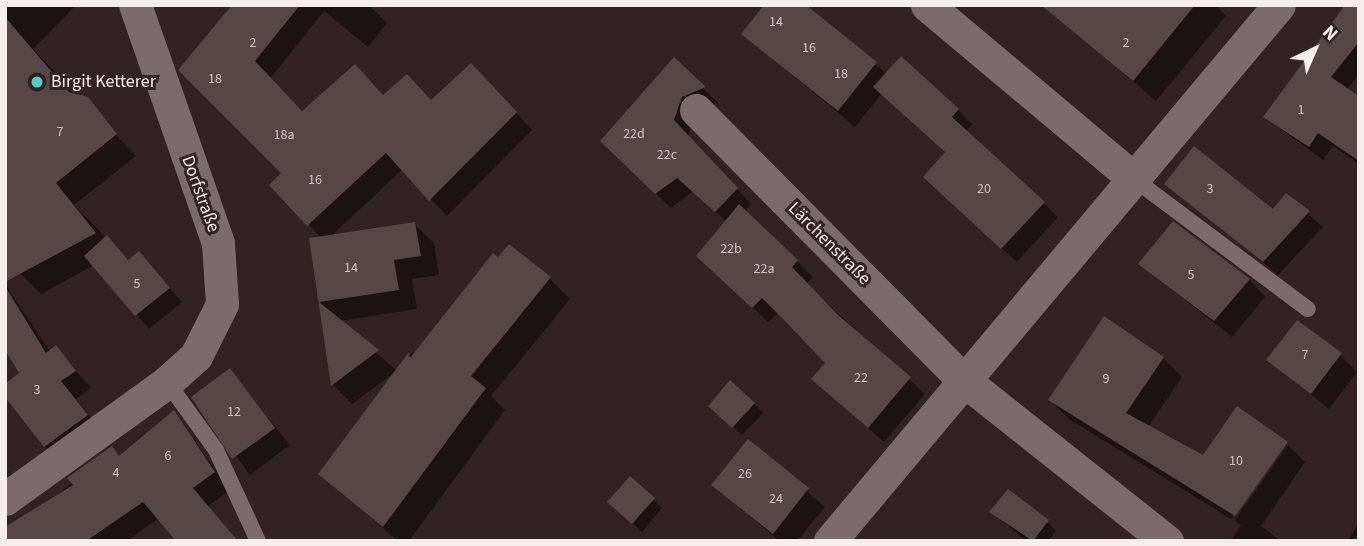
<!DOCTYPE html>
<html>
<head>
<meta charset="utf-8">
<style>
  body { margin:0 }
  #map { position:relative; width:1364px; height:546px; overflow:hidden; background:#312324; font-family:"Source Sans 3",sans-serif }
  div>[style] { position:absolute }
  .shadow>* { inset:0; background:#0007 }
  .building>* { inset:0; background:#564747 }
  .lane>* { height:16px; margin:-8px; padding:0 8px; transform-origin:8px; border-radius:8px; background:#7c6b6c }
  .street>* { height:33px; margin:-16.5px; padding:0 16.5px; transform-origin:16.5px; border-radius:16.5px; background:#7c6b6c }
  .dots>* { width:19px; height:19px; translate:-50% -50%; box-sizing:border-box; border:4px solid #312324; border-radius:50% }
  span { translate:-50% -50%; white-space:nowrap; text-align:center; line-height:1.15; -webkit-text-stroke:6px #312324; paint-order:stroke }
  .number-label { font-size:14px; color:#cec4c4 }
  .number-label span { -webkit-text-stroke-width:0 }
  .poi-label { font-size:18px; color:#f6eded }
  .left { translate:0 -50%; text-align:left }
  .street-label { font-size:18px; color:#f6eded }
  .frame { position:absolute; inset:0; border:7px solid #f6eded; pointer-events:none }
  .north { position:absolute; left:1280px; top:14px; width:70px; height:70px; -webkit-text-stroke:5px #312324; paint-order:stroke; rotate:44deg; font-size:19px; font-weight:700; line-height:28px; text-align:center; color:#f6eded }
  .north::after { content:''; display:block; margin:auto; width:24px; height:32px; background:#f6eded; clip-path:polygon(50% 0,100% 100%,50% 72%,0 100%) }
</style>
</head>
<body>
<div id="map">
  <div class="shadow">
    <div style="clip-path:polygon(5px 5px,76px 5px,33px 49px,136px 156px,74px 205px,129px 261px,139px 253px,182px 302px,149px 329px,94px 265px,41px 294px,20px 273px,5px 198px)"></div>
    <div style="clip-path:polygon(233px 5px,369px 5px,387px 23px,368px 47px,324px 11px,270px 79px,302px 113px,384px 97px,432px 102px,488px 82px,532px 130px,447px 216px,403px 169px,331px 236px,414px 224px,434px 243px,439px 275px,412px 279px,417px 309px,340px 321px,397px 371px,409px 355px,550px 279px,570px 299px,491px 396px,505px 410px,409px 541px,398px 541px,321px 474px,394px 373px,352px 404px,333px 385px,311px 239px,321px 238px,272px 185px,284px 174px)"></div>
    <div style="clip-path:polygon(803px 5px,887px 74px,958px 110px,972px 124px,966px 132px,1058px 217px,1017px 262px,939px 191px,947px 153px,882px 93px,855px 127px,743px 34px)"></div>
    <div style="clip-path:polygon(1043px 5px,1216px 5px,1226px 16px,1156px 101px)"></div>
    <div style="clip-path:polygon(1332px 25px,1359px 47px,1359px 74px,1346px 90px,1359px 98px,1359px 164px,1333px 146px,1323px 160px,1265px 117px)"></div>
    <div style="clip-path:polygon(675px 60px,718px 103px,696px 111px,688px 136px,751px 204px,745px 211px,813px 277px,806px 284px,925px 394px,884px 442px,813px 379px,828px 363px,778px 312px,768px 322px,714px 271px,727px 222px,693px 191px,671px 208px,602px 141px)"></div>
    <div style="clip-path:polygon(1166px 183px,1273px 212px,1287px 195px,1323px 227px,1278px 275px)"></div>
    <div style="clip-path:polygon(1140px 264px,1249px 280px,1265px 297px,1232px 337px)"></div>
    <div style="clip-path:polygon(5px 284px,50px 352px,56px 348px,91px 388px,76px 399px,103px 433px,62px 463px,45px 446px,22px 374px,5px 346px)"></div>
    <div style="clip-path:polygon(1340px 355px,1357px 372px,1329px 409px,1269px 360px)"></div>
    <div style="clip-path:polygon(1163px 358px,1182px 377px,1148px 427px,1203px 457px,1238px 408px,1287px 444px,1231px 519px,1069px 419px,1050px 400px)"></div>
    <div style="clip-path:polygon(229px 370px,290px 445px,250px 475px,193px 398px)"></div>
    <div style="clip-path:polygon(754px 404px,763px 413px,742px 435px,710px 406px)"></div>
    <div style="clip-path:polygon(174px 412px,230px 490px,208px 506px,238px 541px,179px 541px,159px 518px,127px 541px,5px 541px,111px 448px,120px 457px)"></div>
    <div style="clip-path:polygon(748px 441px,825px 507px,797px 541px,779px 541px,713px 485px)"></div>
    <div style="clip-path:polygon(1288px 445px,1305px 462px,1261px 526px,1281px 541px,1230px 541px,1241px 525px,1234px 521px)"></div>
    <div style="clip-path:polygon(630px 479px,662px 508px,642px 532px,618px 511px)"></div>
    <div style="clip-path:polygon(992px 512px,1047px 522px,1056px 531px,1048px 541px,1026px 541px)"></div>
    <div style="clip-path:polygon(1359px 522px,1359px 541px,1348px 541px)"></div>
  </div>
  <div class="building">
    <div style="clip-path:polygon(232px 5px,300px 5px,255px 61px,302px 111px,355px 64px,383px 95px,407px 74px,431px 100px,471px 63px,517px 112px,429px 201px,386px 153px,307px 226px,269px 185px,281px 173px,178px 70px)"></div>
    <div style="clip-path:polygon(764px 5px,806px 5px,877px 62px,838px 111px,741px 34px)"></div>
    <div style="clip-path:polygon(1041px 5px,1195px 5px,1133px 81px)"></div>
    <div style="clip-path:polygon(1345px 5px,1359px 5px,1359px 42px,1331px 77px,1359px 96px,1359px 161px,1318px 133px,1309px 147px,1263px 117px)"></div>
    <div style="clip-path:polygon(5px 17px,69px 92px,88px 97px,117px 134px,56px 183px,96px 233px,5px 282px)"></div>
    <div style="clip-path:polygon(901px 56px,959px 109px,952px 117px,1045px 202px,1001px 249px,923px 177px,945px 152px,873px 87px)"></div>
    <div style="clip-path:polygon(674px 57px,706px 87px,682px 97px,674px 120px,738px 188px,715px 212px,677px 178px,655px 194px,600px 141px)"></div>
    <div style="clip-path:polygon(1194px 146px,1273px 209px,1286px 193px,1310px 211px,1263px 262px,1164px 184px)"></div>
    <div style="clip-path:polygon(739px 204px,798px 260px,792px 267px,838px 315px,911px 377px,868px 428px,811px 379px,825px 363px,786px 322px,762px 298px,752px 308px,696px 256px)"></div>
    <div style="clip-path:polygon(1173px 221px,1250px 279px,1214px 321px,1138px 264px)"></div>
    <div style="clip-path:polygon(415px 222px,421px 256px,394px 260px,399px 290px,319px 302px,379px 350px,331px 386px,309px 238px)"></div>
    <div style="clip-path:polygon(107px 235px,128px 260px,139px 251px,170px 288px,135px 316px,84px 256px)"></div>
    <div style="clip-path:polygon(509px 244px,551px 277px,471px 376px,486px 388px,383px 527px,318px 474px,409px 352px,410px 358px,493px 253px,498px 257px)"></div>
    <div style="clip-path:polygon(5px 286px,46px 353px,56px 345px,76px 371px,61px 381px,88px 415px,44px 447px,5px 397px,5px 384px,19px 373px,5px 350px)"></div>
    <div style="clip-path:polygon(1104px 316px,1164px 357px,1126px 413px,1203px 455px,1237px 406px,1288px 442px,1235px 516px,1048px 400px)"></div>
    <div style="clip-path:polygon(1297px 320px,1342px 353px,1311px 394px,1266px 360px)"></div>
    <div style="clip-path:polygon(230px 368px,275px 428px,232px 459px,191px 397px)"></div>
    <div style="clip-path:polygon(730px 380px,755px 403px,732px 428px,708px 406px)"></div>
    <div style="clip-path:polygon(174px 410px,215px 472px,193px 488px,238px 541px,176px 541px,143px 502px,86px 541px,5px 541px,5px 527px,73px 485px,67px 478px,112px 446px,119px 456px)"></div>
    <div style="clip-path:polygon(748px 439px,809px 488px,773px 534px,711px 485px)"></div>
    <div style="clip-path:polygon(630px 476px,655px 498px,632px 524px,607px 502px)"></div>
    <div style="clip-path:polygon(1008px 489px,1049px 520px,1033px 541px,989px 512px)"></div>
  </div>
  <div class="lane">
    <div style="left:1134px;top:179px;width:217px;rotate:36.8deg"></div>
    <div style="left:167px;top:382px;width:84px;rotate:54.2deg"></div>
    <div style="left:216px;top:450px;width:100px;rotate:65.2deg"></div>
  </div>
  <div class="street">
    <div style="left:927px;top:5px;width:270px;rotate:40deg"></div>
    <div style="left:696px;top:110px;width:377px;rotate:45.3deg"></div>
    <div style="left:961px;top:378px;width:263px;rotate:38.4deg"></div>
    <div style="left:5px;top:499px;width:200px;rotate:-35.8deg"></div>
    <div style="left:167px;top:382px;width:39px;rotate:-42deg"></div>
    <div style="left:196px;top:356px;width:58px;rotate:-63.4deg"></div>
    <div style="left:222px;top:304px;width:61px;rotate:-93.8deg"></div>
    <div style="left:218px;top:243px;width:252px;rotate:-109.2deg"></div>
    <div style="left:830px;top:541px;width:699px;rotate:-50.05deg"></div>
  </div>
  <div class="dots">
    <div style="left:37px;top:82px;background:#52cdcc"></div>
  </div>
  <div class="number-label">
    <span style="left:776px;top:22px">14</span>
    <span style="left:253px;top:43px">2</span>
    <span style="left:1126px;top:43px">2</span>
    <span style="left:809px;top:48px">16</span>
    <span style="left:841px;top:74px">18</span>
    <span style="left:215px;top:79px">18</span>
    <span style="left:1301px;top:110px">1</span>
    <span style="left:60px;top:132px">7</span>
    <span style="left:634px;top:134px">22d</span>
    <span style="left:284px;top:135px">18a</span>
    <span style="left:667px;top:155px">22c</span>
    <span style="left:315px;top:180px">16</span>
    <span style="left:984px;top:189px">20</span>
    <span style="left:1210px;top:189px">3</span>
    <span style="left:731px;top:249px">22b</span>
    <span style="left:351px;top:268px">14</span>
    <span style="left:764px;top:269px">22a</span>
    <span style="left:1191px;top:275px">5</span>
    <span style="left:137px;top:284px">5</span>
    <span style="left:1305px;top:355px">7</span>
    <span style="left:861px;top:378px">22</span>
    <span style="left:1106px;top:379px">9</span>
    <span style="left:37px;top:390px">3</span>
    <span style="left:234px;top:412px">12</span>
    <span style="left:168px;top:456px">6</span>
    <span style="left:1236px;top:461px">10</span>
    <span style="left:116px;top:473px">4</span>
    <span style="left:745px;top:474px">26</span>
    <span style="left:776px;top:499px">24</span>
  </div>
  <div class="poi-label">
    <span class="left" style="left:51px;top:82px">Birgit Ketterer</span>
  </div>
  <div class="street-label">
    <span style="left:200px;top:194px;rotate:70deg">Dorfstraße</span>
    <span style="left:829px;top:244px;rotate:45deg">Lärchenstraße</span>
  </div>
  <div class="frame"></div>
  <div class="north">N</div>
</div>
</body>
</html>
